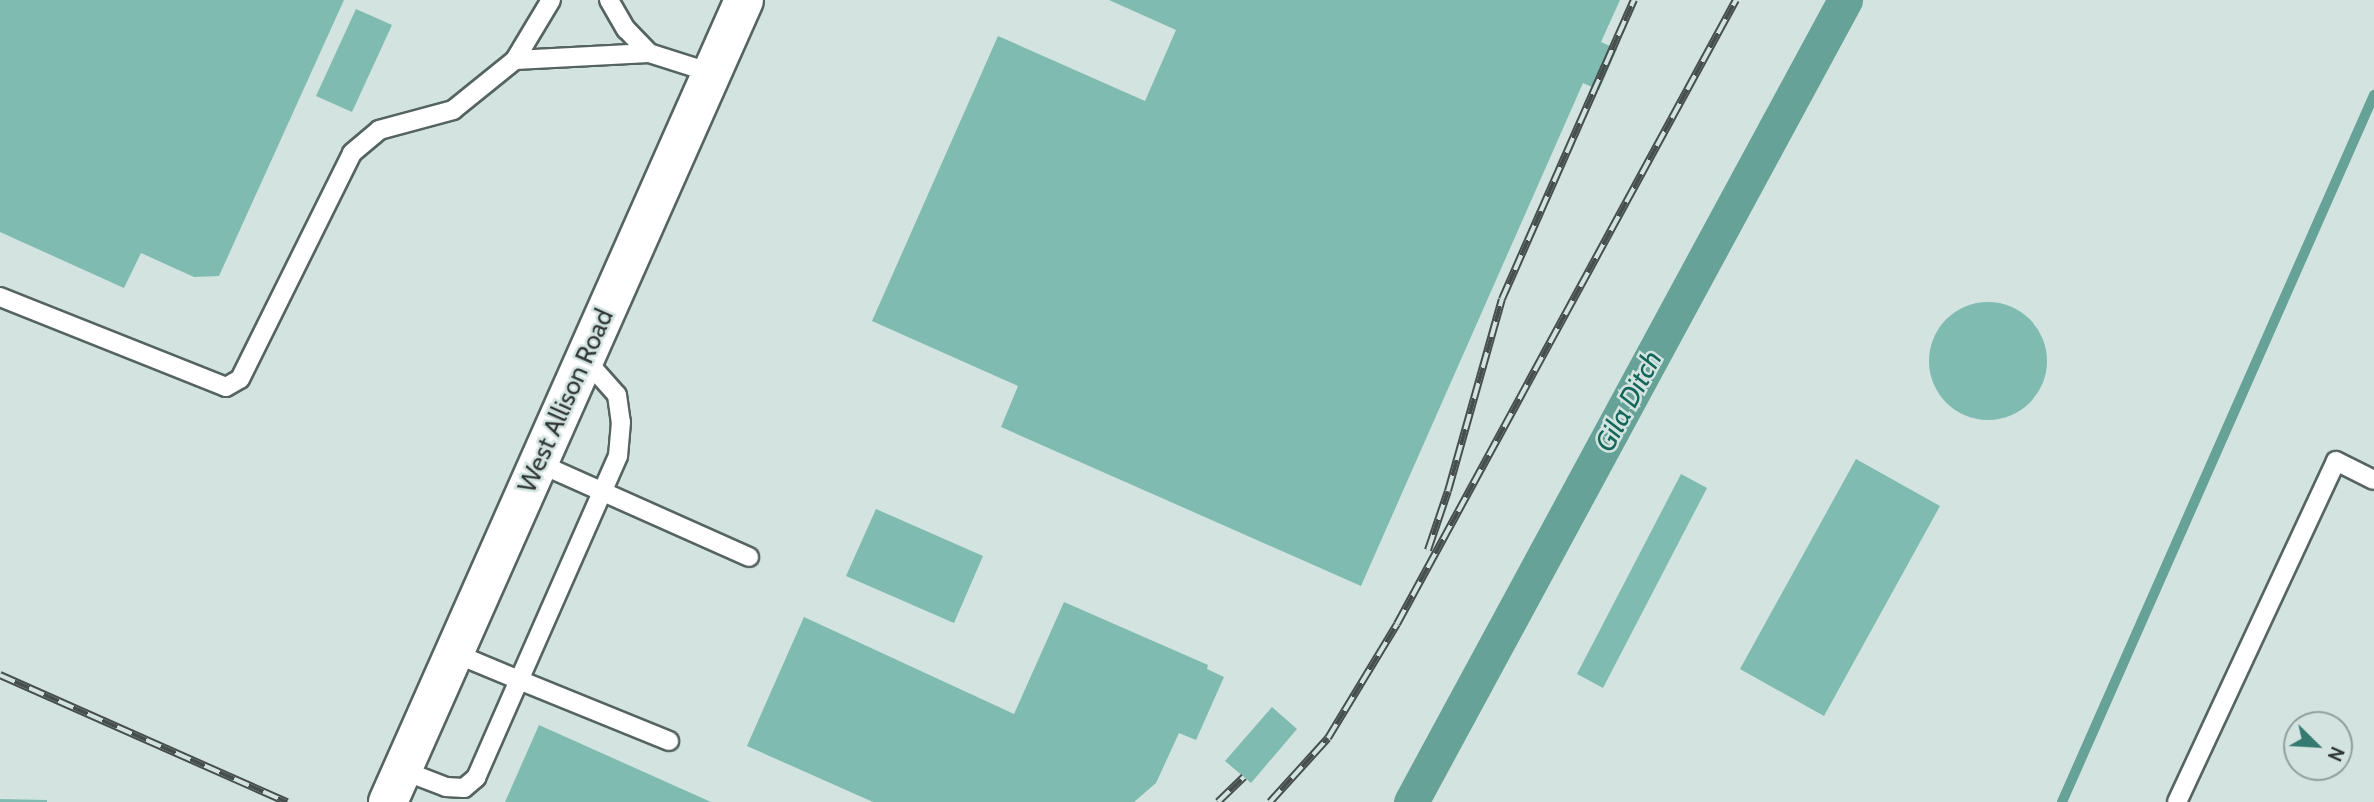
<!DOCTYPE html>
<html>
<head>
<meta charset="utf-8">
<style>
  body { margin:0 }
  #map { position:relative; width:2374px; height:802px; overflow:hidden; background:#d3e4e0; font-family:Cabin,sans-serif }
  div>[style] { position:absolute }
  .stream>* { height:10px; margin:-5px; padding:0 5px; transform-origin:5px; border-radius:5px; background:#66a297 }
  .canal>* { height:35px; margin:-17.5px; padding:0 17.5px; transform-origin:17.5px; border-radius:17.5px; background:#66a297 }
  .building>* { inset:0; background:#7fbbb0 }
  .round { border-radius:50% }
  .roads { filter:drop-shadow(2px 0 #556461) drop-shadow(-2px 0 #556461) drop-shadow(0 2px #556461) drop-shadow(0 -2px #556461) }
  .lane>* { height:18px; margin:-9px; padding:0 9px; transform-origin:9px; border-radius:9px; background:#fff }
  .secondary>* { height:38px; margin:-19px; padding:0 19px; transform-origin:19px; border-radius:19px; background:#fff }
  .rail>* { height:8px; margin-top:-4px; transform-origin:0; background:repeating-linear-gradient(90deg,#d3e4e0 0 16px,#474f4d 0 32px); box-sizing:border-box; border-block:2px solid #474f4d }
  span { translate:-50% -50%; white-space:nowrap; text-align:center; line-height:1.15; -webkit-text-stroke:5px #d3e4e0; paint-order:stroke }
  .street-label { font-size:26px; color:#313736 }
  .water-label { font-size:28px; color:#14655a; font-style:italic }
  .north { position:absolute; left:2283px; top:711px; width:70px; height:70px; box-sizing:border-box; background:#d3e4e0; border:2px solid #929f9c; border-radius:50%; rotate:114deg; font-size:19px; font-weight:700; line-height:28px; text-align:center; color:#313736 }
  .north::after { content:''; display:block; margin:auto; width:24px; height:32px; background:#357a70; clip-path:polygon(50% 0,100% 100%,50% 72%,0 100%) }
</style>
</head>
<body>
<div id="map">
  <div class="stream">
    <div style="left:2062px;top:802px;width:773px;rotate:-66.19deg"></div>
  </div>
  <div class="canal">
    <div style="left:1411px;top:802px;width:912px;rotate:-61.58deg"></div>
  </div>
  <div class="building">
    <div style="clip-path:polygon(0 0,344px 0,219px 276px,194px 277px,141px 253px,124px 288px,0 232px)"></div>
    <div style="clip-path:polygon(1109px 0,1620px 0,1601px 42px,1617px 49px,1599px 90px,1583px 83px,1361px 586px,1001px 427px,1018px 386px,872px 321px,998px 36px,1145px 101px,1176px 30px)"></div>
    <div style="clip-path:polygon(356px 9px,392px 25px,352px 112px,316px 96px)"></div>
    <div class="round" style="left:1929px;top:302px;width:118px;height:118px"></div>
    <div style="clip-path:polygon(1856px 459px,1940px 506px,1824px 716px,1740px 669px)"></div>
    <div style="clip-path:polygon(1681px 474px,1707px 488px,1603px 688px,1577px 674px)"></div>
    <div style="clip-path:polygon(876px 509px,983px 556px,954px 623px,846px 576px)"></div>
    <div style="clip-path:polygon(1064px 602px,1208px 665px,1207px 669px,1224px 677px,1196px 740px,1179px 733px,1156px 783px,1134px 802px,873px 802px,747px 746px,804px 617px,1014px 714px)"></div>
    <div style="clip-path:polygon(1272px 707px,1297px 729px,1251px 783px,1225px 761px)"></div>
    <div style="clip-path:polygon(539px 725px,711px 802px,505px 802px)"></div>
    <div style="clip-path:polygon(0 799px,47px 800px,47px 802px,0 802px)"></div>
  </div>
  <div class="roads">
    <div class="lane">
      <div style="left:551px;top:0;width:70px;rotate:121deg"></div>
      <div style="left:515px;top:60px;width:134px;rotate:-3deg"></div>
      <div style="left:609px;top:0;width:34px;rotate:60deg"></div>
      <div style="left:626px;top:29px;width:33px;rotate:46deg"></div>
      <div style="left:649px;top:53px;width:66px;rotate:17.6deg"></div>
      <div style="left:0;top:297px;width:243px;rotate:21.7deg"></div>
      <div style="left:226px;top:387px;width:16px;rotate:-30deg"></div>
      <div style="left:240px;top:379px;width:252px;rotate:-63.6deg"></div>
      <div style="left:352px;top:153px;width:35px;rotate:-40deg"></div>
      <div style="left:379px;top:130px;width:77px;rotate:-15.1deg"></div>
      <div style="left:453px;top:110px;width:80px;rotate:-38.9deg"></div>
      <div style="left:585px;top:359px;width:48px;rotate:48.4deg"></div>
      <div style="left:617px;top:395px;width:27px;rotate:82deg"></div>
      <div style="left:621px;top:422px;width:34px;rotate:95deg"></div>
      <div style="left:618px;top:456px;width:245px;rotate:113.8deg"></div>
      <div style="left:519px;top:680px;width:162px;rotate:22.1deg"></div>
      <div style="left:538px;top:463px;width:231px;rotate:24deg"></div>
      <div style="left:402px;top:770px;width:47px;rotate:21.1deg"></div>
      <div style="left:446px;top:787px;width:18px;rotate:3deg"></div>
      <div style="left:464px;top:788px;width:16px;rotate:-40deg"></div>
      <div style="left:476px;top:778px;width:107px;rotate:-66.3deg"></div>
      <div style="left:519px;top:680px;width:70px;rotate:-157.4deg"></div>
      <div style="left:2177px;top:802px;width:376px;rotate:-65deg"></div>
      <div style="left:2336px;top:461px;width:42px;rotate:26.6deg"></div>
    </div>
    <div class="secondary">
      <div style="left:388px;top:802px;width:877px;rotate:-66.06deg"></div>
    </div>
  </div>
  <div class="rail">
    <div style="left:1428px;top:550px;width:62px;rotate:-71.3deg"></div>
    <div style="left:1448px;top:491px;width:199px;rotate:-74.3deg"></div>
    <div style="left:1502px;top:299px;width:327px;rotate:-66.2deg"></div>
    <div style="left:0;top:675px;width:314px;rotate:23.9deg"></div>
    <div style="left:1218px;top:802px;width:36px;rotate:-44deg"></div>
    <div style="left:1270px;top:802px;width:86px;rotate:-47.8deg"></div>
    <div style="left:1328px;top:738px;width:133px;rotate:-58.8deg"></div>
    <div style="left:1397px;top:624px;width:710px;rotate:-61.49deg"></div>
  </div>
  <div class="street-label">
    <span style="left:566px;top:401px;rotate:-66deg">West Allison Road</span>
  </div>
  <div class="water-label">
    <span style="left:1628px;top:401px;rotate:-62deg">Gila Ditch</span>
  </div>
  <div class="north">N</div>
</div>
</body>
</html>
